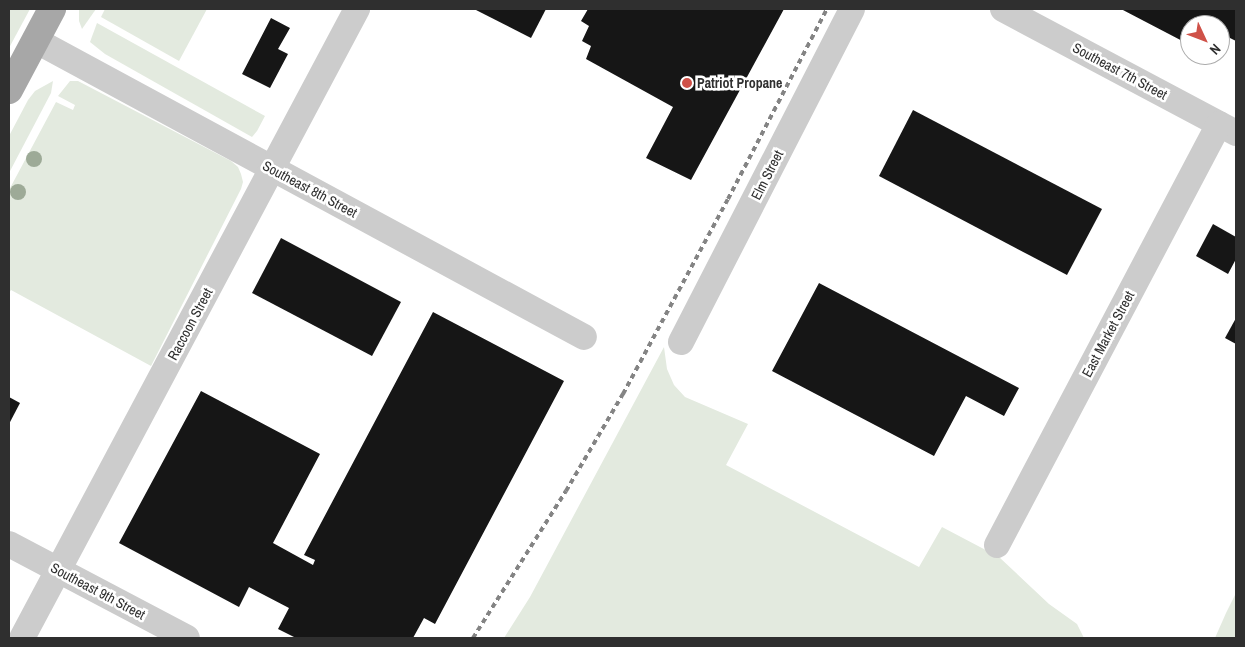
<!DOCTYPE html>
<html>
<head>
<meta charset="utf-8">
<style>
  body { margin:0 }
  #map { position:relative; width:1245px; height:647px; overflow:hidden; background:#fff; font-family:"Archivo Narrow",sans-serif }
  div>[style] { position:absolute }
  .green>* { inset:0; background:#e3eadf }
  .building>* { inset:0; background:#161616 }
  .minor>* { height:26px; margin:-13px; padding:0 13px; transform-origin:13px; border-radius:13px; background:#ccc }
  .major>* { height:28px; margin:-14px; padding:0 14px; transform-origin:14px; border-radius:14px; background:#a7a7a7 }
  .rail>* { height:4px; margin-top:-2px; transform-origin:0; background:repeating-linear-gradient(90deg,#848484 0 5px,transparent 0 9px) }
  .trees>* { width:16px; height:16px; margin:-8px; border-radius:50%; background:#9daa97 }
  .dots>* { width:14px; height:14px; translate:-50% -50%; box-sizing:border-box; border:2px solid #fff; border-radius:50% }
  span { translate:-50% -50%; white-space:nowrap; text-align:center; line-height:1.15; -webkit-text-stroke:5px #fff; paint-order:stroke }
  .street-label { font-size:14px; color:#2f2f2f }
  .poi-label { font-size:14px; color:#2f2f2f; font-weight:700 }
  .left { translate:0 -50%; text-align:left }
  .frame { position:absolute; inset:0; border:10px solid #2f2f2f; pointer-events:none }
  .north { position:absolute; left:1180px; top:15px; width:50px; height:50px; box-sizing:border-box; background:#fff; border:1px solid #acacac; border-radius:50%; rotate:133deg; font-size:14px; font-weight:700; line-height:20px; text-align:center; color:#2f2f2f }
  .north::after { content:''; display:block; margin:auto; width:18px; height:22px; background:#cf5148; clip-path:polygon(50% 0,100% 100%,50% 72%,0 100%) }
</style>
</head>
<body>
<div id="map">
  <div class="green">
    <div style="clip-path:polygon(9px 9px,30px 9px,9px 48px)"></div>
    <div style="clip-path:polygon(79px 9px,96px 9px,82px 29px,79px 21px)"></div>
    <div style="clip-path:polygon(105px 9px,207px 9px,179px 61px,101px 17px)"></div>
    <div style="clip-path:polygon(97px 23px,265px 116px,257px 131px,252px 137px,105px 54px,90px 42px)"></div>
    <div style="clip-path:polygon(53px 81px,51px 93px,9px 173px,9px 136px,28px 100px,35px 91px)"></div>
    <div style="clip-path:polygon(70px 81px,78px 81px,231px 161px,238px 167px,241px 174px,243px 182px,241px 189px,151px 366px,11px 290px,9px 293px,9px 190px,56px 102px,73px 110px,75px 105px,58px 96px)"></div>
    <div style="clip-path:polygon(664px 347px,667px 369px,674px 385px,685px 397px,748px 424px,726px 465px,919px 567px,942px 527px,999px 557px,1049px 604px,1077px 624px,1084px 638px,504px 638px,530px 597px)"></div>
    <div style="clip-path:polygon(1236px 593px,1236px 638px,1215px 638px,1226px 613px)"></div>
  </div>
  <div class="building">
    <div style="clip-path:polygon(474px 9px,546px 9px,531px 38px)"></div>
    <div style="clip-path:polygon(588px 9px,784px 9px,691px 180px,646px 158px,673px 107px,586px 59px,591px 46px,582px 41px,589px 26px,581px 21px)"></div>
    <div style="clip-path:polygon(1121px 9px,1236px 9px,1236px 41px,1220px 33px,1220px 25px,1190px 25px,1190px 45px)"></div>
    <div style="clip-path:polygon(271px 18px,290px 28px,278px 49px,288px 54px,270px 88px,242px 74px)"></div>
    <div style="clip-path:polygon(913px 110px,1102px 209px,1067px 275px,879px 176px)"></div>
    <div style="clip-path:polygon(1213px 224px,1236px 237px,1236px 259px,1228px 274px,1196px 256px)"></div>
    <div style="clip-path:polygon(281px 238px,401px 302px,372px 356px,252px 293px)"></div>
    <div style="clip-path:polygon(819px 283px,1019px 388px,1004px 416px,966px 396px,934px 456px,772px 371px)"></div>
    <div style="clip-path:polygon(433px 312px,564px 381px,435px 624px,424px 618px,413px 638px,296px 638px,278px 629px,289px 608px,249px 587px,239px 607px,119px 543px,201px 391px,320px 454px,273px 543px,313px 565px,315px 560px,304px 555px)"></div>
    <div style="clip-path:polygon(1236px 318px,1236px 344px,1225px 338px)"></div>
    <div style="clip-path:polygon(9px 397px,20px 403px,9px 424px)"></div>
  </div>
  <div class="minor">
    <div style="left:1003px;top:9px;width:264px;rotate:28deg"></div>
    <div style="left:35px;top:40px;width:624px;rotate:28.41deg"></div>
    <div style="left:681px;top:342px;width:374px;rotate:-62.8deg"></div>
    <div style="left:9px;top:544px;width:201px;rotate:27.8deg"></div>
    <div style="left:997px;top:545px;width:476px;rotate:-62.2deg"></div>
    <div style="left:22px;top:638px;width:713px;rotate:-61.96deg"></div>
  </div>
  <div class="major">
    <div style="left:9px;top:90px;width:92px;rotate:-62deg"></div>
  </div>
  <div class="rail">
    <div style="left:473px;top:638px;width:174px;rotate:-57.7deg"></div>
    <div style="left:566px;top:491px;width:113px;rotate:-59.6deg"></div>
    <div style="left:623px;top:394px;width:221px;rotate:-61.7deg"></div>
    <div style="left:728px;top:199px;width:214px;rotate:-62.5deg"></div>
  </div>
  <div class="trees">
    <div style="left:34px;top:159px"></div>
    <div style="left:18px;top:192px"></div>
  </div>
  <div class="dots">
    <div style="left:687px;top:83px;background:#cf5148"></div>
  </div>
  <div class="street-label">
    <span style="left:1120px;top:71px;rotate:28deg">Southeast 7th Street</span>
    <span style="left:767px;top:175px;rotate:-63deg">Elm Street</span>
    <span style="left:310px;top:189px;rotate:28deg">Southeast 8th Street</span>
    <span style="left:190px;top:324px;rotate:-62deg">Raccoon Street</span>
    <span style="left:1108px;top:334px;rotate:-62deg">East Market Street</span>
    <span style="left:98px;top:591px;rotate:28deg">Southeast 9th Street</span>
  </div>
  <div class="poi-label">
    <span class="left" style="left:697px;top:83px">Patriot Propane</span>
  </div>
  <div class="frame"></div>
  <div class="north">N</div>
</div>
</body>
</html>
